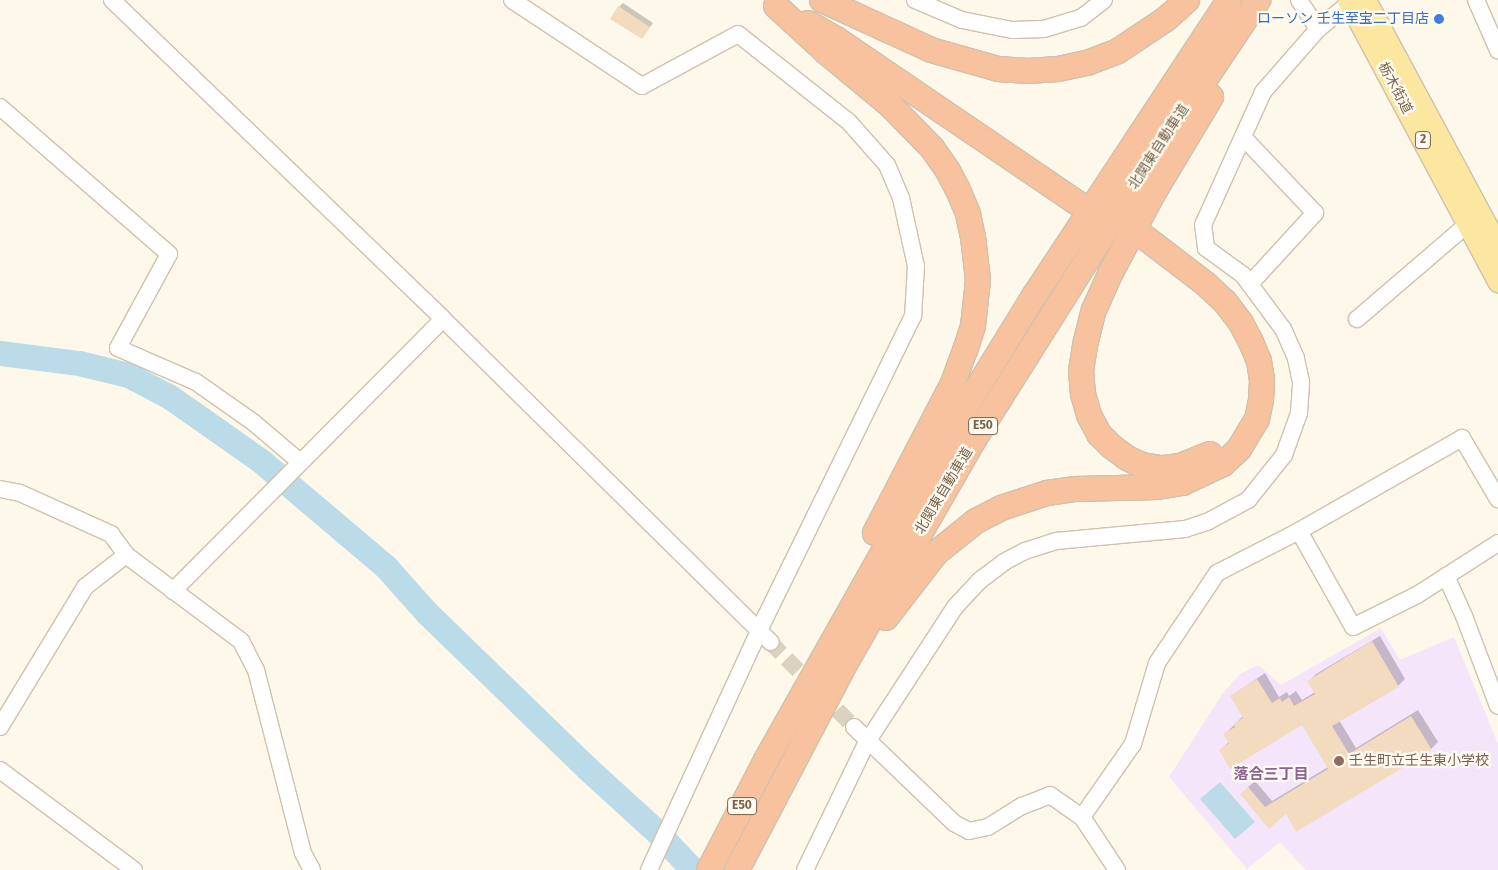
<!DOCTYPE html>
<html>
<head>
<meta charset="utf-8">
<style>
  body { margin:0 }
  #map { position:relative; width:1498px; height:870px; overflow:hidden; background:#fdf8e9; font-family:"Fira Sans","Noto Sans JP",sans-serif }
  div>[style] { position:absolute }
  .education>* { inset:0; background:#f5e5fa }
  .water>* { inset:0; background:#bcdbe8 }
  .shadow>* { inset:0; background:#0003 }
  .river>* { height:25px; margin:-12.5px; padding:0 12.5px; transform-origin:12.5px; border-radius:12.5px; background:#bcdbe8 }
  .building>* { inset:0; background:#f3dbc0 }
  .minor-tunnel>* { height:16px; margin-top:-8px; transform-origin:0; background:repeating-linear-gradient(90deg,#dcd2c2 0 16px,transparent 0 24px) }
  .roads { filter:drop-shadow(1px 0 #d0c1ad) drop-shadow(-1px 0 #d0c1ad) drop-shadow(0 1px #d0c1ad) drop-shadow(0 -1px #d0c1ad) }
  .minor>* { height:16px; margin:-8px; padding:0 8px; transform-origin:8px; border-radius:8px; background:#fff }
  .major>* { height:21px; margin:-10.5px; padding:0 10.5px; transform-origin:10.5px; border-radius:10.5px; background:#fce7a1 }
  .highway>* { height:24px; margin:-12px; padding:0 12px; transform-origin:12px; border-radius:12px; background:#f8c29f }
  .dots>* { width:14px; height:14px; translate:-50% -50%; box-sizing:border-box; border:2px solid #fffbf0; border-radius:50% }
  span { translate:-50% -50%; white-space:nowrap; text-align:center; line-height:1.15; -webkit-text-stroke:4.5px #fffbf0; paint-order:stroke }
  .shield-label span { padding:1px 4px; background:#fffbf0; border:1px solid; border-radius:4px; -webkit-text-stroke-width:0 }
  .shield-label { font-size:12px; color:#79624b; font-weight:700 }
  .shop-label { font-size:14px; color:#366cbe }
  .right { translate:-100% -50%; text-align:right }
  .street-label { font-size:14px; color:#79624b }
  .education-label { font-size:14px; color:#785e54 }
  .left { translate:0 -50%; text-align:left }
  .neighbourhood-label { font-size:15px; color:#8b6394; font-weight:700 }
</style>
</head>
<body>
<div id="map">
  <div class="education">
    <div style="clip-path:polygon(1381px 628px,1400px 660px,1454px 637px,1498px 744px,1498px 870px,1306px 870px,1280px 842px,1247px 869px,1169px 777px,1223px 693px,1240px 674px,1258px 665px,1281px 685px)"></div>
  </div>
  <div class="water">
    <div style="clip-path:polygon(1220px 782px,1255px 822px,1235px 839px,1200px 799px)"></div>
  </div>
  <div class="shadow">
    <div style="clip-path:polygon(623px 3px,653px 23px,645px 34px,619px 7px)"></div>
    <div style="clip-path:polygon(1380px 636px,1405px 679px,1398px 686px,1339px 720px,1356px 748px,1418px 710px,1438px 742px,1431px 749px,1286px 813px,1269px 827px,1248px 787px,1255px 781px,1272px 801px,1328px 767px,1302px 723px,1220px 750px,1229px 742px,1225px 734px,1243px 716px,1231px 696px,1265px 673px,1279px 697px,1287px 692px,1289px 696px,1296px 691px,1302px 700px,1315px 692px,1309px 681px,1316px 674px)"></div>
  </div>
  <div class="river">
    <div style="left:0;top:353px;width:80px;rotate:7.2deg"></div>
    <div style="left:79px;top:363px;width:50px;rotate:13.8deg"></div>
    <div style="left:128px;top:375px;width:47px;rotate:27.6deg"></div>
    <div style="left:170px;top:397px;width:111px;rotate:35.1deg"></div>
    <div style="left:261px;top:461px;width:164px;rotate:40.3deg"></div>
    <div style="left:386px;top:567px;width:62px;rotate:48.3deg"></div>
    <div style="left:427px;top:613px;width:224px;rotate:44.1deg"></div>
    <div style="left:588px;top:769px;width:95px;rotate:42.4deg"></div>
    <div style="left:658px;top:833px;width:51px;rotate:46.6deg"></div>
  </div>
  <div class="building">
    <div style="clip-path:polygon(618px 6px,650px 27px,642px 39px,610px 19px)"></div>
    <div style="clip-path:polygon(1372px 641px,1399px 687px,1332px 726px,1349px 754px,1411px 716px,1432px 750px,1296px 832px,1286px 814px,1269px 829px,1240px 794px,1248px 787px,1265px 807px,1328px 769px,1302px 725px,1230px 769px,1219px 750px,1229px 743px,1223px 734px,1235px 727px,1233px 724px,1243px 718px,1230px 696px,1257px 679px,1272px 703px,1280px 698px,1282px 702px,1289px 697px,1294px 706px,1315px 694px,1307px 681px)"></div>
  </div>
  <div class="minor-tunnel">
    <div style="left:770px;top:642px;width:120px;rotate:45.3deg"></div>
  </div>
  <div class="roads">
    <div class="minor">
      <div style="left:112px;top:0;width:460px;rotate:43.9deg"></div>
      <div style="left:443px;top:319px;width:460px;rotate:44.6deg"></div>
      <div style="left:512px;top:0;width:156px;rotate:33.5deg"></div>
      <div style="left:642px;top:86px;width:109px;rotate:-28.4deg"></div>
      <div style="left:738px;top:34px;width:142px;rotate:38.4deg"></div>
      <div style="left:849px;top:122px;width:57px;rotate:48.5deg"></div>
      <div style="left:887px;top:165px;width:36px;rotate:67deg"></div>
      <div style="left:901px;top:198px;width:70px;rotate:77.6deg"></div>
      <div style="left:916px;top:266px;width:50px;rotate:93.4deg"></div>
      <div style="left:913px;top:316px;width:351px;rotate:116.1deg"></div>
      <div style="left:759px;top:631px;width:263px;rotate:114.7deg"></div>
      <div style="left:915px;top:0;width:51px;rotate:23.1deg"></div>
      <div style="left:962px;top:20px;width:51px;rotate:11.3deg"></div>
      <div style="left:1012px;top:30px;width:32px;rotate:-2deg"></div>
      <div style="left:1044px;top:29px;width:39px;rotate:-17deg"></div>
      <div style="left:1081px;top:18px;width:29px;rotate:-38deg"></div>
      <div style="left:1299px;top:0;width:35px;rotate:57deg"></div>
      <div style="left:1476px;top:0;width:55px;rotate:66.3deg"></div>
      <div style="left:0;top:107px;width:224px;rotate:41deg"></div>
      <div style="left:169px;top:254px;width:107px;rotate:118.5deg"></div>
      <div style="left:118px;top:348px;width:85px;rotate:23.6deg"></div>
      <div style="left:196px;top:382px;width:70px;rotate:35.1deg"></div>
      <div style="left:253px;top:422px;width:62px;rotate:40.4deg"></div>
      <div style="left:1243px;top:137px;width:105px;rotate:46.5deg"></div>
      <div style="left:1315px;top:213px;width:96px;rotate:132.5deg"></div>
      <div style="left:1357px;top:319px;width:146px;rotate:-40.6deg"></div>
      <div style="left:0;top:489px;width:20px;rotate:11deg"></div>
      <div style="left:20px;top:493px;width:100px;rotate:24.3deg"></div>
      <div style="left:111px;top:534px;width:26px;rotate:54deg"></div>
      <div style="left:126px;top:555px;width:144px;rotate:36.8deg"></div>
      <div style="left:241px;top:641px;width:33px;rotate:63deg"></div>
      <div style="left:256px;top:670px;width:189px;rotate:75.6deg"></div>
      <div style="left:303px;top:853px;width:19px;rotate:62deg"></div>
      <div style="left:1299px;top:531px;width:188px;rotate:-29.7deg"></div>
      <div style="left:1462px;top:438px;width:71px;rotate:59.5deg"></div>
      <div style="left:1446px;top:576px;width:44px;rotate:65.8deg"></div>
      <div style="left:1464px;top:616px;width:96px;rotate:69.3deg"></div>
      <div style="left:173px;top:591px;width:383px;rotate:-45.2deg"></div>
      <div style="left:0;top:727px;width:164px;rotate:-58.7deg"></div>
      <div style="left:85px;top:587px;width:52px;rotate:-38deg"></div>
      <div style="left:854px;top:727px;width:139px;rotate:43.8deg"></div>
      <div style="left:954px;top:823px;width:17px;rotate:28deg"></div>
      <div style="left:969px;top:831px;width:19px;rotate:-12deg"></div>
      <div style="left:988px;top:827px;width:40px;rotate:-32deg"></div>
      <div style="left:1022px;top:806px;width:30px;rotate:-21deg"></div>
      <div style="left:1050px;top:795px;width:39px;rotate:35deg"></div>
      <div style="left:1082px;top:817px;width:64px;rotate:56.6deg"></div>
      <div style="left:0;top:770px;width:167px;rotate:36.7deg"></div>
      <div style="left:1082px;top:817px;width:89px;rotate:-55.1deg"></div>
      <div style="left:1133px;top:744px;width:84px;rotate:-73.5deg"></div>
      <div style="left:1157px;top:663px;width:108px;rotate:-56.3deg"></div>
      <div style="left:1217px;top:573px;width:92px;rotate:-27.1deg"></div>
      <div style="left:1299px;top:531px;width:110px;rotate:60.6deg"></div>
      <div style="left:1353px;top:627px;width:72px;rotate:-26.6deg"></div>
      <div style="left:1417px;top:595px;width:96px;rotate:-32.7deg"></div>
      <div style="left:805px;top:870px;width:142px;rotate:-64.2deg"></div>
      <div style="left:867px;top:742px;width:161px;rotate:-56.9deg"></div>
      <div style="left:955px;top:607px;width:35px;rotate:-47deg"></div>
      <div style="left:979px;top:581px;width:31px;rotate:-37deg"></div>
      <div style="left:1004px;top:562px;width:24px;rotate:-28deg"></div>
      <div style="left:1025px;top:551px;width:33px;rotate:-18deg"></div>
      <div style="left:1056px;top:541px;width:130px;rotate:-5.3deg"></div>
      <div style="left:1185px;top:529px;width:23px;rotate:-18deg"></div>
      <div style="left:1207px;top:522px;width:47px;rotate:-28.2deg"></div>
      <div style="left:1248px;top:500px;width:58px;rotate:-51.3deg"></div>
      <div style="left:1284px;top:455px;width:45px;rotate:-70.3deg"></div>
      <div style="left:1299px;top:413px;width:31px;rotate:-86deg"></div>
      <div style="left:1301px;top:382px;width:25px;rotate:-102deg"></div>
      <div style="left:1296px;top:358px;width:32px;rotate:-114deg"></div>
      <div style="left:1283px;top:329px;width:67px;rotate:-126.5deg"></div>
      <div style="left:1243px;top:275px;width:46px;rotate:-143.9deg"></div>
      <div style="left:1206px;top:248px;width:23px;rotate:-97deg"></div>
      <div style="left:1203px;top:225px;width:146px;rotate:-65.7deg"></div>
      <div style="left:1263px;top:92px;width:84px;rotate:-48.9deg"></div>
      <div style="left:1318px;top:29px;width:45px;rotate:-39.6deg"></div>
    </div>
    <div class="major">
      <div style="left:1348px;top:0;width:319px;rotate:61.9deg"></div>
      <div style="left:1365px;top:0;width:281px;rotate:61.7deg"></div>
    </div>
    <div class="highway">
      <div style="left:822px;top:0;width:120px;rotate:24.6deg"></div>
      <div style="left:931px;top:50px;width:70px;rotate:15.8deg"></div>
      <div style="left:998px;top:69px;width:30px;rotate:4deg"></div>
      <div style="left:1028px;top:71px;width:30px;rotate:-4deg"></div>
      <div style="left:1058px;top:69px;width:30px;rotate:-12deg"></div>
      <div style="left:1087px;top:63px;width:33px;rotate:-21deg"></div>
      <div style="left:1118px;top:51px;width:58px;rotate:-33.7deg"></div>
      <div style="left:1166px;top:19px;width:28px;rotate:-42deg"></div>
      <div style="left:776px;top:6px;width:68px;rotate:42.6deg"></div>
      <div style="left:826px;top:52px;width:83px;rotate:39.6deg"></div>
      <div style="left:890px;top:105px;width:60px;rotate:45.7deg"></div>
      <div style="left:932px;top:148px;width:28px;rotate:55deg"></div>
      <div style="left:948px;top:171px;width:21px;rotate:62deg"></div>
      <div style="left:958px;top:190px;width:26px;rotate:67deg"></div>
      <div style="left:968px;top:214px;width:24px;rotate:78deg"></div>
      <div style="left:973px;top:237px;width:43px;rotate:83.4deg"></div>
      <div style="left:978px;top:280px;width:46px;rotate:96.2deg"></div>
      <div style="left:973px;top:326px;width:25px;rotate:108deg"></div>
      <div style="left:965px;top:350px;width:37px;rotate:110deg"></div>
      <div style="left:952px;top:385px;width:167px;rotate:117.5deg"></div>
      <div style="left:808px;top:23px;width:32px;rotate:30deg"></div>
      <div style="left:836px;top:39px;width:292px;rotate:34.2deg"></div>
      <div style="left:1210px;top:454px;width:31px;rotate:158deg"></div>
      <div style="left:1181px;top:466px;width:20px;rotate:174deg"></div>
      <div style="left:1161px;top:468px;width:19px;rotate:-171deg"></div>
      <div style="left:1142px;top:465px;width:17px;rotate:-155deg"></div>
      <div style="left:1127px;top:458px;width:20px;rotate:-143deg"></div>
      <div style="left:1111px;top:446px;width:17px;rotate:-135deg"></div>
      <div style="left:1099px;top:434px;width:21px;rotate:-118deg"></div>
      <div style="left:1089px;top:415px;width:22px;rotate:-106deg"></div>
      <div style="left:1083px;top:394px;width:23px;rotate:-95deg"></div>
      <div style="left:1081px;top:371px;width:30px;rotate:-81deg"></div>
      <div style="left:1086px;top:341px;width:32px;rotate:-76deg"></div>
      <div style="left:1094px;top:310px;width:39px;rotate:-66deg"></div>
      <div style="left:1110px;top:274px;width:93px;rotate:-61.8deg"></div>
      <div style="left:1154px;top:192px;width:111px;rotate:-59deg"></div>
      <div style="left:886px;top:618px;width:82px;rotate:-52.4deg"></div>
      <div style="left:936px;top:553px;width:51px;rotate:-38.7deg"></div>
      <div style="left:976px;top:521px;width:28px;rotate:-27deg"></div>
      <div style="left:1001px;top:508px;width:48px;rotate:-18.1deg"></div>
      <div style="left:1047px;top:493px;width:29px;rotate:-8deg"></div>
      <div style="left:1076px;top:489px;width:81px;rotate:-1.4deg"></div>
      <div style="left:1157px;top:487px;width:26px;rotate:-9deg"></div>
      <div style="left:1183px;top:483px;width:44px;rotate:-25.4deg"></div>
      <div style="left:1223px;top:464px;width:22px;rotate:-43deg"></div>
      <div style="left:1239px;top:449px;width:35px;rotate:-59deg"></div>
      <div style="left:1257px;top:419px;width:19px;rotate:-78deg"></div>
      <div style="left:1261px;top:400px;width:20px;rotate:-87deg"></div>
      <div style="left:1262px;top:380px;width:19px;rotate:-99deg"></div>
      <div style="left:1259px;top:361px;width:21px;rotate:-113deg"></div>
      <div style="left:1251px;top:342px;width:21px;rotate:-118deg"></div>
      <div style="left:1241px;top:323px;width:26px;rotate:-127deg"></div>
      <div style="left:1225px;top:302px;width:25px;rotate:-137deg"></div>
      <div style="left:1207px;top:285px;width:81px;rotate:-142.6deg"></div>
      <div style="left:709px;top:870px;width:124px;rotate:-62.6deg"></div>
      <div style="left:766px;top:760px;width:383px;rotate:-60.6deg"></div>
      <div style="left:954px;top:426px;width:153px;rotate:-58.4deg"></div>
      <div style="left:1034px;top:296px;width:354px;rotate:-56.6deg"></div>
      <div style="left:737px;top:870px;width:233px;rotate:-62.3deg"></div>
      <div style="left:845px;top:664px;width:261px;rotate:-60.1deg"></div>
      <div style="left:975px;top:438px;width:304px;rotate:-57.8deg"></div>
      <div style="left:1137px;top:181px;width:218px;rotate:-56.2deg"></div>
    </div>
  </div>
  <div class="dots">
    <div style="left:1439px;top:19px;background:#3f7fe0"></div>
    <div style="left:1339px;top:761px;background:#8d6e63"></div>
  </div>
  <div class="shield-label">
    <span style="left:1423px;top:140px">2</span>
    <span style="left:983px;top:426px">E50</span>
    <span style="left:742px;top:806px">E50</span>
  </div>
  <div class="shop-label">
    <span class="right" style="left:1429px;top:19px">ローソン 壬生至宝二丁目店</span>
  </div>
  <div class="street-label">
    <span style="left:1395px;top:88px;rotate:62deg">栃木街道</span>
    <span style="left:1159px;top:147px;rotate:-57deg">北関東自動車道</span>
    <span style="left:944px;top:491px;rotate:-59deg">北関東自動車道</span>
  </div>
  <div class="education-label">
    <span class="left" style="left:1349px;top:761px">壬生町立壬生東小学校</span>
  </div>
  <div class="neighbourhood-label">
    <span style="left:1271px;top:775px">落合三丁目</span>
  </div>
</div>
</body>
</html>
